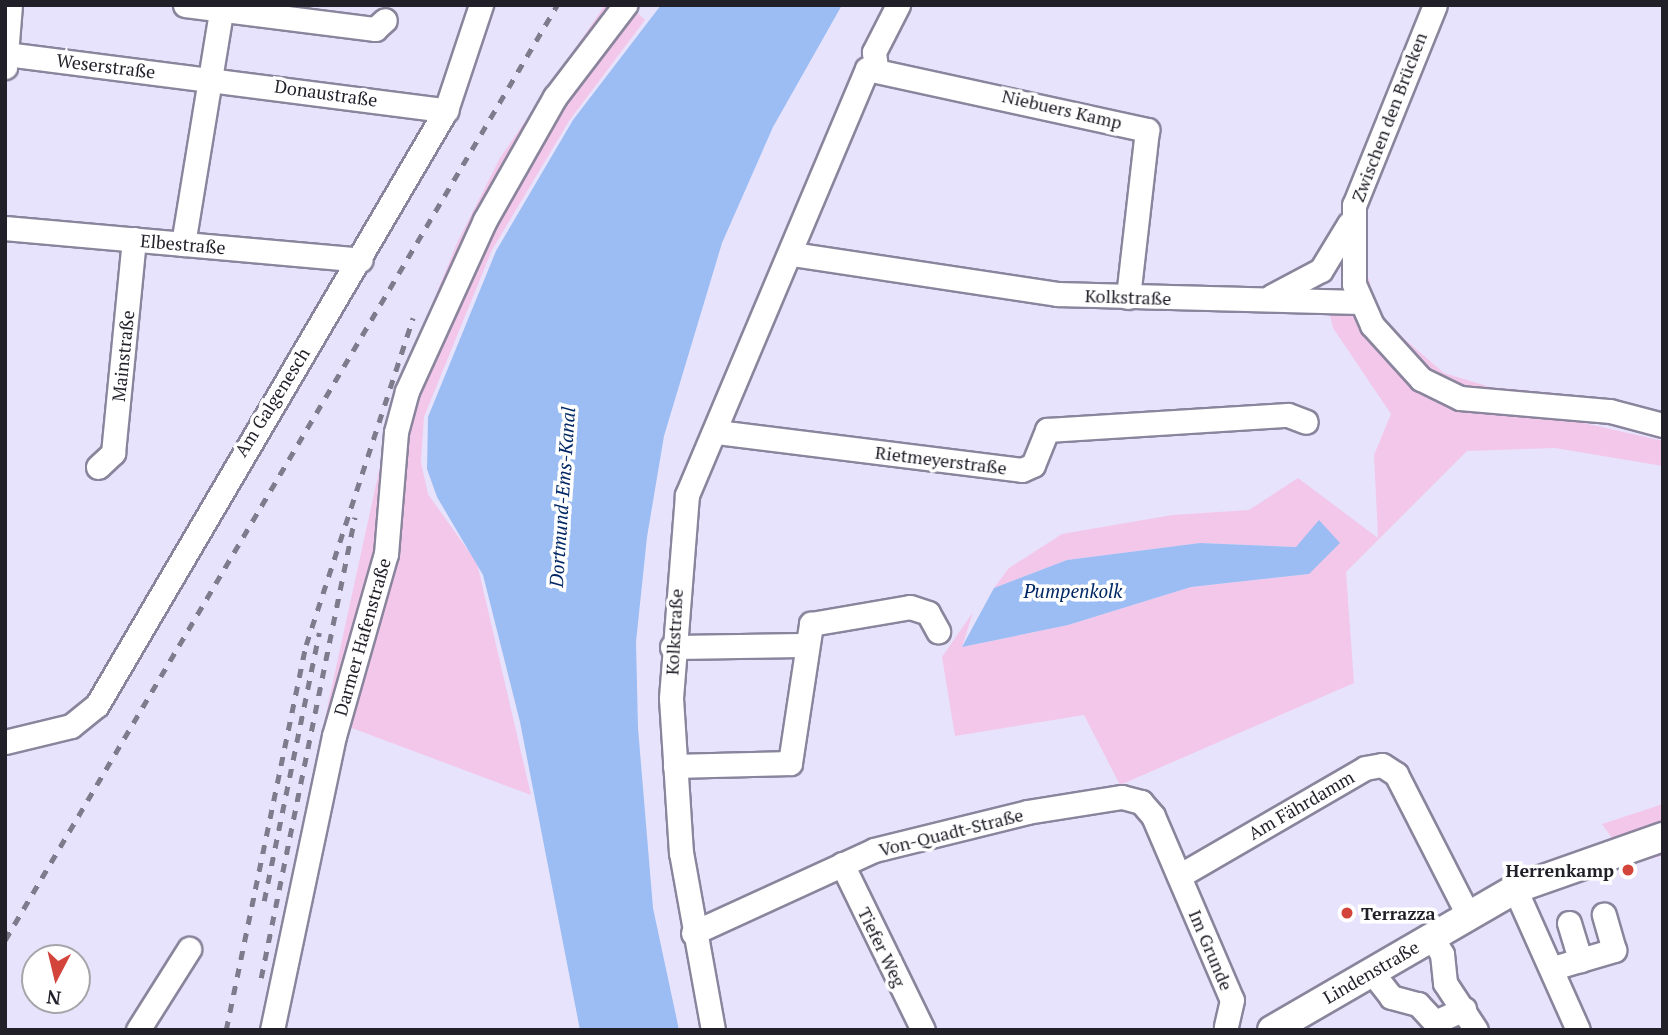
<!DOCTYPE html>
<html>
<head>
<meta charset="utf-8">
<style>
  body { margin:0 }
  #map { position:relative; width:1668px; height:1035px; overflow:hidden; background:#e8e3fc; font-family:"PT Serif",serif }
  div>[style] { position:absolute }
  .green>* { inset:0; background:#f2c7ea }
  .water>* { inset:0; background:#9bbdf3 }
  .roads { filter:drop-shadow(2px 0 #8a859c) drop-shadow(-2px 0 #8a859c) drop-shadow(0 2px #8a859c) drop-shadow(0 -2px #8a859c) }
  .minor>* { height:23px; margin:-11.5px; padding:0 11.5px; transform-origin:11.5px; border-radius:11.5px; background:#fff }
  .major>* { height:28px; margin:-14px; padding:0 14px; transform-origin:14px; border-radius:14px; background:#fff }
  .rail>* { height:4.5px; margin-top:-2.25px; transform-origin:0; background:repeating-linear-gradient(90deg,#7e7b8c 0 9px,transparent 0 18px) }
  .dots>* { width:19px; height:19px; translate:-50% -50%; box-sizing:border-box; border:4px solid #fff; border-radius:50% }
  span { translate:-50% -50%; white-space:nowrap; text-align:center; line-height:1.15; -webkit-text-stroke:7px #fff; paint-order:stroke }
  .street-label { font-size:18px; color:#211f28 }
  .poi-label { font-size:18px; color:#211f28; font-weight:700 }
  .right { translate:-100% -50%; text-align:right }
  .left { translate:0 -50%; text-align:left }
  .water-label { font-size:19px; color:#002764; font-style:italic }
  .frame { position:absolute; inset:0; border:7px solid #211f28; pointer-events:none }
  .north { position:absolute; left:21px; top:944px; width:70px; height:70px; box-sizing:border-box; background:#fff; border:2px solid #a6a5a9; border-radius:50%; rotate:187deg; font-size:19px; font-weight:700; line-height:28px; text-align:center; color:#211f28 }
  .north::after { content:''; display:block; margin:auto; width:24px; height:32px; background:#d3453b; clip-path:polygon(50% 0,100% 100%,50% 72%,0 100%) }
</style>
</head>
<body>
<div id="map">
  <div class="green">
    <div style="clip-path:polygon(605px 5px,629px 5px,645px 20px,569px 121px,492px 250px,424px 417px,421px 462px,428px 494px,477px 563px,531px 795px,325px 718px,396px 393px,457px 243px,500px 158px)"></div>
    <div style="clip-path:polygon(1369px 278px,1374px 313px,1444px 373px,1490px 387px,1565px 394px,1562px 418px,1663px 441px,1663px 466px,1555px 448px,1467px 451px,1346px 572px,1354px 683px,1120px 785px,1084px 715px,955px 736px,942px 657px,973px 612px,962px 647px,1068px 625px,1191px 587px,1309px 574px,1296px 547px,1200px 543px,1067px 560px,994px 588px,1009px 568px,1062px 534px,1172px 515px,1249px 510px,1298px 478px,1378px 538px,1374px 455px,1391px 414px,1333px 328px,1325px 294px)"></div>
    <div style="clip-path:polygon(1663px 804px,1663px 856px,1629px 862px,1602px 824px)"></div>
  </div>
  <div class="water">
    <div style="clip-path:polygon(661px 5px,842px 5px,773px 127px,722px 243px,664px 436px,647px 537px,636px 642px,638px 728px,653px 908px,679px 1030px,580px 1030px,520px 722px,483px 575px,437px 497px,427px 469px,428px 417px,496px 251px,573px 120px)"></div>
    <div style="clip-path:polygon(1319px 520px,1340px 543px,1309px 574px,1191px 587px,1068px 625px,962px 647px,994px 588px,1067px 560px,1200px 543px,1296px 547px)"></div>
  </div>
  <div class="roads">
    <div class="minor">
      <div style="left:185px;top:5px;width:192px;rotate:7.2deg"></div>
      <div style="left:375px;top:29px;width:13px;rotate:-42deg"></div>
      <div style="left:1435px;top:5px;width:216px;rotate:112deg"></div>
      <div style="left:1354px;top:205px;width:79px;rotate:90deg"></div>
      <div style="left:1354px;top:284px;width:45px;rotate:66.3deg"></div>
      <div style="left:1372px;top:325px;width:73px;rotate:47.8deg"></div>
      <div style="left:1421px;top:379px;width:43px;rotate:26deg"></div>
      <div style="left:1460px;top:398px;width:151px;rotate:5deg"></div>
      <div style="left:1610px;top:411px;width:55px;rotate:14.8deg"></div>
      <div style="left:6px;top:54px;width:444px;rotate:7.3deg"></div>
      <div style="left:5px;top:67px;width:62px;rotate:-85.4deg"></div>
      <div style="left:876px;top:67px;width:15px;rotate:-98deg"></div>
      <div style="left:874px;top:52px;width:53px;rotate:-62.9deg"></div>
      <div style="left:5px;top:228px;width:357px;rotate:5.1deg"></div>
      <div style="left:183px;top:244px;width:242px;rotate:-80.7deg"></div>
      <div style="left:793px;top:254px;width:267px;rotate:8.6deg"></div>
      <div style="left:1057px;top:294px;width:303px;rotate:1.5deg"></div>
      <div style="left:1272px;top:296px;width:55px;rotate:-28deg"></div>
      <div style="left:1321px;top:270px;width:54px;rotate:-58.7deg"></div>
      <div style="left:717px;top:432px;width:307px;rotate:7.1deg"></div>
      <div style="left:1022px;top:470px;width:12px;rotate:-24deg"></div>
      <div style="left:1033px;top:465px;width:38px;rotate:-68deg"></div>
      <div style="left:1047px;top:430px;width:241px;rotate:-3.6deg"></div>
      <div style="left:1288px;top:415px;width:19px;rotate:21deg"></div>
      <div style="left:98px;top:467px;width:21px;rotate:-43deg"></div>
      <div style="left:113px;top:453px;width:215px;rotate:-84.4deg"></div>
      <div style="left:672px;top:647px;width:134px;rotate:-0.9deg"></div>
      <div style="left:5px;top:742px;width:68px;rotate:-13.6deg"></div>
      <div style="left:71px;top:726px;width:33px;rotate:-39deg"></div>
      <div style="left:97px;top:705px;width:690px;rotate:-59.61deg"></div>
      <div style="left:446px;top:110px;width:111px;rotate:-71.6deg"></div>
      <div style="left:675px;top:766px;width:115px;rotate:-1.5deg"></div>
      <div style="left:790px;top:763px;width:141px;rotate:-81.4deg"></div>
      <div style="left:811px;top:624px;width:100px;rotate:-9.7deg"></div>
      <div style="left:910px;top:607px;width:19px;rotate:18deg"></div>
      <div style="left:928px;top:613px;width:21px;rotate:61deg"></div>
      <div style="left:842px;top:864px;width:185px;rotate:64deg"></div>
      <div style="left:1179px;top:876px;width:215px;rotate:-30.1deg"></div>
      <div style="left:1365px;top:768px;width:17px;rotate:-10deg"></div>
      <div style="left:1382px;top:765px;width:17px;rotate:33deg"></div>
      <div style="left:1396px;top:774px;width:158px;rotate:62.9deg"></div>
      <div style="left:1515px;top:889px;width:154px;rotate:65.9deg"></div>
      <div style="left:1569px;top:923px;width:39px;rotate:73deg"></div>
      <div style="left:693px;top:933px;width:199px;rotate:-24.6deg"></div>
      <div style="left:874px;top:850px;width:158px;rotate:-13.9deg"></div>
      <div style="left:1027px;top:812px;width:96px;rotate:-9deg"></div>
      <div style="left:1122px;top:797px;width:20px;rotate:15deg"></div>
      <div style="left:1141px;top:802px;width:18px;rotate:49deg"></div>
      <div style="left:1153px;top:816px;width:200px;rotate:66.8deg"></div>
      <div style="left:1232px;top:1000px;width:27px;rotate:103deg"></div>
      <div style="left:1432px;top:937px;width:20px;rotate:60deg"></div>
      <div style="left:1442px;top:954px;width:29px;rotate:84deg"></div>
      <div style="left:1445px;top:983px;width:56px;rotate:56.6deg"></div>
      <div style="left:1553px;top:968px;width:64px;rotate:-16.4deg"></div>
      <div style="left:1614px;top:950px;width:37px;rotate:-106deg"></div>
      <div style="left:1371px;top:971px;width:33px;rotate:52deg"></div>
      <div style="left:1391px;top:997px;width:28px;rotate:15deg"></div>
      <div style="left:1418px;top:1004px;width:25px;rotate:47deg"></div>
      <div style="left:1435px;top:1022px;width:32px;rotate:-24deg"></div>
      <div style="left:138px;top:1030px;width:96px;rotate:-57.8deg"></div>
      <div style="left:272px;top:1030px;width:300px;rotate:-78.1deg"></div>
      <div style="left:334px;top:736px;width:189px;rotate:-74.1deg"></div>
      <div style="left:386px;top:554px;width:122px;rotate:-85.3deg"></div>
      <div style="left:396px;top:432px;width:42px;rotate:-75deg"></div>
      <div style="left:407px;top:391px;width:188px;rotate:-65.5deg"></div>
      <div style="left:485px;top:220px;width:142px;rotate:-60.4deg"></div>
      <div style="left:555px;top:97px;width:116px;rotate:-52.7deg"></div>
      <div style="left:713px;top:1030px;width:180px;rotate:-100.2deg"></div>
      <div style="left:681px;top:853px;width:155px;rotate:-93.7deg"></div>
      <div style="left:671px;top:698px;width:204px;rotate:-85.5deg"></div>
      <div style="left:687px;top:495px;width:462px;rotate:-67.1deg"></div>
      <div style="left:867px;top:69px;width:287px;rotate:12.3deg"></div>
      <div style="left:1147px;top:130px;width:168px;rotate:96.5deg"></div>
    </div>
    <div class="major">
      <div style="left:1272px;top:1030px;width:281px;rotate:-30.1deg"></div>
      <div style="left:1515px;top:889px;width:157px;rotate:-19.4deg"></div>
    </div>
  </div>
  <div class="rail">
    <div style="left:264px;top:901px;width:274px;rotate:-78.4deg"></div>
    <div style="left:5px;top:940px;width:1086px;rotate:-59.44deg"></div>
    <div style="left:261px;top:978px;width:470px;rotate:-78.5deg"></div>
    <div style="left:226px;top:1030px;width:393px;rotate:-78.3deg"></div>
    <div style="left:306px;top:645px;width:344px;rotate:-71.9deg"></div>
  </div>
  <div class="dots">
    <div style="left:1628px;top:870px;background:#d3453b"></div>
    <div style="left:1347px;top:913px;background:#d3453b"></div>
  </div>
  <div class="street-label">
    <span style="left:106px;top:66px;rotate:7deg">Weserstraße</span>
    <span style="left:326px;top:93px;rotate:8deg">Donaustraße</span>
    <span style="left:1062px;top:109px;rotate:13deg">Niebuers Kamp</span>
    <span style="left:1389px;top:117px;rotate:-69deg">Zwischen den Brücken</span>
    <span style="left:183px;top:244px;rotate:5deg">Elbestraße</span>
    <span style="left:1128px;top:297px;rotate:2deg">Kolkstraße</span>
    <span style="left:123px;top:356px;rotate:-84deg">Mainstraße</span>
    <span style="left:272px;top:402px;rotate:-58deg">Am Galgenesch</span>
    <span style="left:941px;top:460px;rotate:7deg">Rietmeyerstraße</span>
    <span style="left:674px;top:632px;rotate:-87deg">Kolkstraße</span>
    <span style="left:362px;top:637px;rotate:-74deg">Darmer Hafenstraße</span>
    <span style="left:1301px;top:805px;rotate:-30deg">Am Fährdamm</span>
    <span style="left:951px;top:832px;rotate:-14deg">Von-Quadt-Straße</span>
    <span style="left:882px;top:947px;rotate:64deg">Tiefer Weg</span>
    <span style="left:1211px;top:950px;rotate:67deg">Im Grunde</span>
    <span style="left:1371px;top:972px;rotate:-30deg">Lindenstraße</span>
  </div>
  <div class="poi-label">
    <span class="right" style="left:1614px;top:870px">Herrenkamp</span>
    <span class="left" style="left:1361px;top:913px">Terrazza</span>
  </div>
  <div class="water-label">
    <span style="left:562px;top:497px;rotate:-86deg">Dortmund-Ems-Kanal</span>
    <span style="left:1073px;top:591px">Pumpenkolk</span>
  </div>
  <div class="frame"></div>
  <div class="north">N</div>
</div>
</body>
</html>
